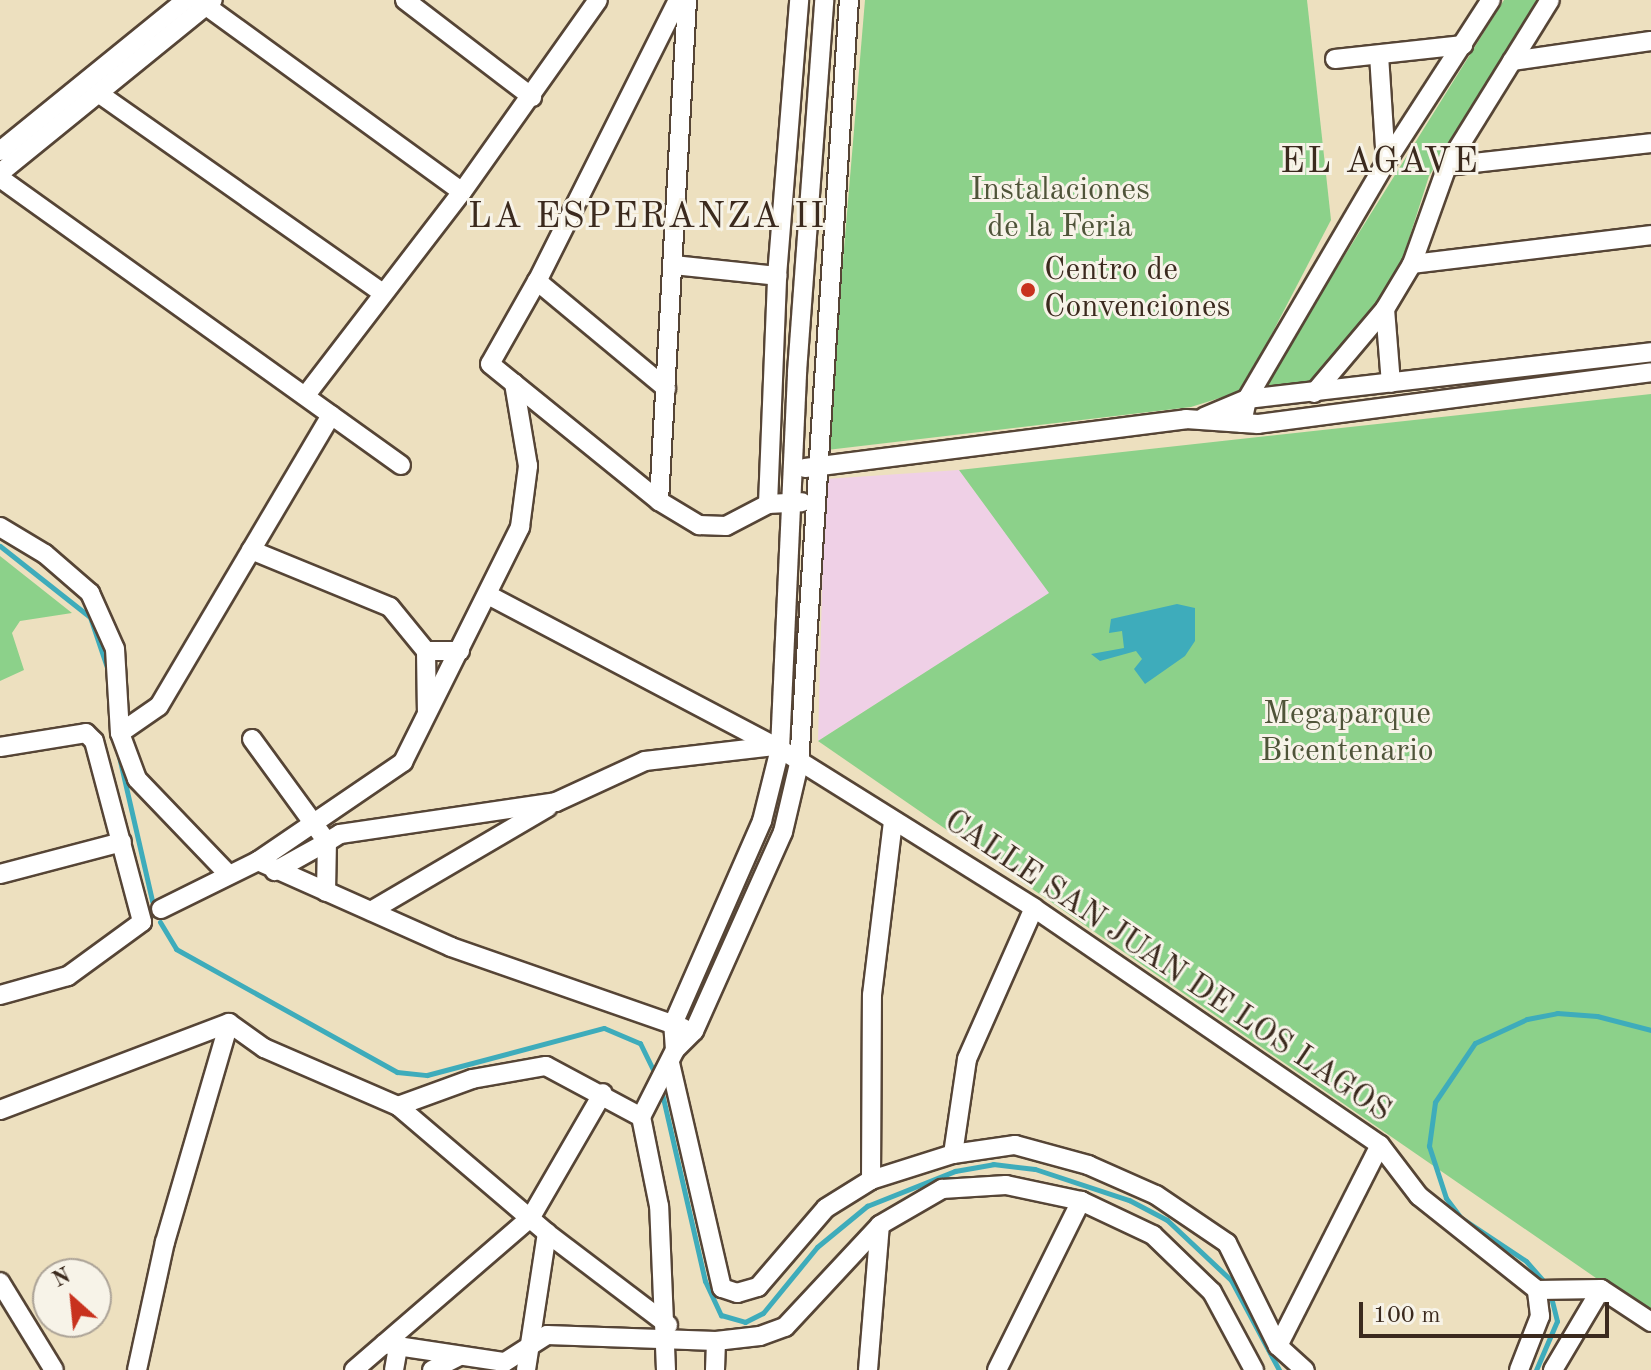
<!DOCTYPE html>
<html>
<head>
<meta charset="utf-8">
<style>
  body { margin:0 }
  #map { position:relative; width:1651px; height:1370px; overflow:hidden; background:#ede0bf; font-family:"Old Standard TT",serif }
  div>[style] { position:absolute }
  .built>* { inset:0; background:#efd0e6 }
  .green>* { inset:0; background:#8cd18a }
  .water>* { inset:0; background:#3eacbb }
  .stream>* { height:5px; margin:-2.5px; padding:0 2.5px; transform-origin:2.5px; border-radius:2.5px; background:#3eacbb }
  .roads { filter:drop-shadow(2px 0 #564536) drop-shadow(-2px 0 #564536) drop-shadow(0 2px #564536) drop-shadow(0 -2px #564536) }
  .minor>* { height:18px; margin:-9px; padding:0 9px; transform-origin:9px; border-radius:9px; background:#fff }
  .dots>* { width:22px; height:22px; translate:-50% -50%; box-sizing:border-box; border:4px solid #f7f3e8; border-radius:50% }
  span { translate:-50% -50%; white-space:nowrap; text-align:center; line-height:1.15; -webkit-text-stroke:6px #f7f3e8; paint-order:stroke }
  .park-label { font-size:32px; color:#4f5439 }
  .poi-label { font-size:32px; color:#3b2a1e }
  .left { translate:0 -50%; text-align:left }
  .street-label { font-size:32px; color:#3b2a1e }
  .quarter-label { font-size:36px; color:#3b2a1e; letter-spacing:2px }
  .north { position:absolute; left:32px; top:1258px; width:80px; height:80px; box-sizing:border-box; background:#f7f3e8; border:2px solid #aca397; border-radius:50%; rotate:333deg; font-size:22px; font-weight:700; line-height:32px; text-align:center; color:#3b2a1e }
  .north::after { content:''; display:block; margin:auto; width:28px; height:36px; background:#c8321e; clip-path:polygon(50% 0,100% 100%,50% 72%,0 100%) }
  .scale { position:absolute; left:1359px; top:1302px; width:250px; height:36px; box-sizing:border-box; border:4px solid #3b2a1e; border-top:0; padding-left:10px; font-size:24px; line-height:28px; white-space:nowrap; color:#3b2a1e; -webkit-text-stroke:6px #f7f3e8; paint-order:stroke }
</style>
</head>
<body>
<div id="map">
  <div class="built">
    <div style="clip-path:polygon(959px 470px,1050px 593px,818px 741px,825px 479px)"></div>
  </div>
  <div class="green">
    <div style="clip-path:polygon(865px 0,1307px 0,1331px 220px,1242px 391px,1191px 407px,827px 450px)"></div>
    <div style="clip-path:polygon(1504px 0,1541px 0,1429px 176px,1393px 289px,1309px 386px,1259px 393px)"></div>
    <div style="clip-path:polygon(1651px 394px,1651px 1316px,818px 741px,1049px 593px,959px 470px)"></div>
    <div style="clip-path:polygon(0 556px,72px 613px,20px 621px,12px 633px,24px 670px,0 681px)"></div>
  </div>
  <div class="water">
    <div style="clip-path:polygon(1177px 604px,1195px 608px,1195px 641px,1185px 656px,1145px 684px,1134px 669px,1142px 659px,1136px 651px,1100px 661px,1091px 654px,1124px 648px,1122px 631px,1109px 633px,1111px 619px)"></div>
  </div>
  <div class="stream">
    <div style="left:0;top:546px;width:115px;rotate:38.3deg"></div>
    <div style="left:90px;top:617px;width:59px;rotate:71.3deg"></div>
    <div style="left:118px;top:752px;width:153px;rotate:77.1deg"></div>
    <div style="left:160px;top:922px;width:31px;rotate:59deg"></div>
    <div style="left:176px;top:949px;width:253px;rotate:29.1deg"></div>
    <div style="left:397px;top:1072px;width:30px;rotate:6deg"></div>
    <div style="left:427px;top:1075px;width:183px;rotate:-14.9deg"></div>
    <div style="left:604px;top:1028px;width:39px;rotate:23deg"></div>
    <div style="left:640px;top:1043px;width:37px;rotate:64deg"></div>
    <div style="left:661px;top:1089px;width:197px;rotate:77.1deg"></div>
    <div style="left:705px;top:1281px;width:38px;rotate:65deg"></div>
    <div style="left:721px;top:1315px;width:25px;rotate:16deg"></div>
    <div style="left:745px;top:1322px;width:20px;rotate:-27deg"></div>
    <div style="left:763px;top:1313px;width:85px;rotate:-50.7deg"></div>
    <div style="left:817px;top:1247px;width:65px;rotate:-39.4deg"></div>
    <div style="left:867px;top:1206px;width:95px;rotate:-21.7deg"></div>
    <div style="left:955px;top:1171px;width:39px;rotate:-10deg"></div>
    <div style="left:993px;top:1164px;width:42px;rotate:6.8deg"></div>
    <div style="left:1035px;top:1169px;width:99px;rotate:18.3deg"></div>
    <div style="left:1129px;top:1200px;width:43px;rotate:27.8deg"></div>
    <div style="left:1167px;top:1220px;width:88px;rotate:43.2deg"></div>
    <div style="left:1231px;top:1280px;width:102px;rotate:61.9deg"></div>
    <div style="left:1546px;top:1284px;width:30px;rotate:-131deg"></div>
    <div style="left:1526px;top:1261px;width:78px;rotate:-146.5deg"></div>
    <div style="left:1461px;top:1218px;width:25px;rotate:-127deg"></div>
    <div style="left:1446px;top:1198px;width:55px;rotate:-108.1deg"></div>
    <div style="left:1429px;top:1146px;width:44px;rotate:-82.2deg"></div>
    <div style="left:1435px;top:1102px;width:71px;rotate:-55.9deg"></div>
    <div style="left:1475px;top:1043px;width:57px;rotate:-24.8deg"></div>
    <div style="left:1527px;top:1019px;width:31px;rotate:-11deg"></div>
    <div style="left:1557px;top:1013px;width:40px;rotate:4.3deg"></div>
    <div style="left:1597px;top:1016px;width:56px;rotate:14.5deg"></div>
    <div style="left:1536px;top:1370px;width:53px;rotate:-66.8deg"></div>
    <div style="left:1557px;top:1321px;width:29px;rotate:-104deg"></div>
  </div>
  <div class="roads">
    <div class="minor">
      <div style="left:198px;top:0;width:326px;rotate:36deg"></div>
      <div style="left:405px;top:0;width:160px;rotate:37.4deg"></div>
      <div style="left:678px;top:0;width:314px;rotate:116.6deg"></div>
      <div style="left:537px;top:281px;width:95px;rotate:119.5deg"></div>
      <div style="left:490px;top:364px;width:218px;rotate:39deg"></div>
      <div style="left:659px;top:501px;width:47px;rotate:31deg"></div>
      <div style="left:699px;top:525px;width:27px;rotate:2deg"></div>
      <div style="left:726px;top:526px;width:47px;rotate:-27.6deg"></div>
      <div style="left:768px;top:504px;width:34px;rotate:-3deg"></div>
      <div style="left:1379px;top:55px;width:107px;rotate:86.3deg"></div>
      <div style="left:1335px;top:59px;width:129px;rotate:-6.2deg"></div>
      <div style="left:1512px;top:61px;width:140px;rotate:-8.2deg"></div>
      <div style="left:101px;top:95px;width:345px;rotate:35.1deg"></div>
      <div style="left:0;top:151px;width:240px;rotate:-39.1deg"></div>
      <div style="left:1447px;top:166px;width:205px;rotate:-6.4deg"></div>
      <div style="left:0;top:173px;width:274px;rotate:-39.1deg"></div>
      <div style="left:0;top:178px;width:493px;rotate:35.6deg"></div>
      <div style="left:1412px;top:264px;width:241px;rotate:-6.9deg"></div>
      <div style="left:673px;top:265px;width:105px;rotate:6deg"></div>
      <div style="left:537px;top:281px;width:168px;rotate:39.7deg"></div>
      <div style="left:1385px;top:309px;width:74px;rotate:85.4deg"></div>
      <div style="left:1314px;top:393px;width:110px;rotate:-49.8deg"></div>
      <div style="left:1385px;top:309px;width:52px;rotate:-59deg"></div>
      <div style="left:1412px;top:264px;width:104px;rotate:-70.3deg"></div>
      <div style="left:1447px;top:166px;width:195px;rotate:-58.2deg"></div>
      <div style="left:306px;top:395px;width:256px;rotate:-52.5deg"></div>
      <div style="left:462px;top:192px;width:235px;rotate:-54.7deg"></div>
      <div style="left:1204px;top:417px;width:47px;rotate:-22.7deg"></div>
      <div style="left:1247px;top:399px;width:407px;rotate:-6.6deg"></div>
      <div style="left:1242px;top:423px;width:25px;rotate:-78deg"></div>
      <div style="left:1247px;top:399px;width:275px;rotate:-59.6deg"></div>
      <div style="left:1386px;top:162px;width:193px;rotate:-57.1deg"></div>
      <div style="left:805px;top:468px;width:384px;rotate:-7.3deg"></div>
      <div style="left:1186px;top:419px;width:72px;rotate:4deg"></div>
      <div style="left:1258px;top:424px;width:396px;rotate:-7.5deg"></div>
      <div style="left:659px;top:501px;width:502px;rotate:-86.8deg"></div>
      <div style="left:768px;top:504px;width:228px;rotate:-87.7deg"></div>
      <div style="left:777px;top:276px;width:277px;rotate:-85.4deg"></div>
      <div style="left:0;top:527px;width:52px;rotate:31deg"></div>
      <div style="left:45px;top:554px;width:60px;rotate:40.9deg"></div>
      <div style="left:90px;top:593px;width:61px;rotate:65.9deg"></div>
      <div style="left:115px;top:649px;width:84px;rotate:86.6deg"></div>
      <div style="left:120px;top:733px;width:49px;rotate:69.7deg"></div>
      <div style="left:137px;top:779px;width:132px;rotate:46.2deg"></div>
      <div style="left:251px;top:550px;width:150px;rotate:22.3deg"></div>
      <div style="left:390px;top:607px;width:57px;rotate:50.7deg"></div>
      <div style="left:426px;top:651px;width:34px"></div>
      <div style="left:490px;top:596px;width:328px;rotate:27.8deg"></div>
      <div style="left:780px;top:749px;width:300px;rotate:32deg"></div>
      <div style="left:1034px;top:908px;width:419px;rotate:34.4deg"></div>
      <div style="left:1380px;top:1145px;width:64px;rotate:52.6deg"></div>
      <div style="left:1419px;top:1196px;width:151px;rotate:38.5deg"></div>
      <div style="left:426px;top:651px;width:61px;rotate:89.1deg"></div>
      <div style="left:120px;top:733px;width:47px;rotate:-34.7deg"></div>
      <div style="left:159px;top:706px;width:338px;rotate:-59.4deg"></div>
      <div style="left:252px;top:739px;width:127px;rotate:53.9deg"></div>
      <div style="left:327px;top:842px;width:60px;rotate:150.9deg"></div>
      <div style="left:0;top:747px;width:87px;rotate:-9.2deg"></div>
      <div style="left:86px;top:733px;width:11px;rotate:45deg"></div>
      <div style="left:94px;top:741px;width:187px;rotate:75.1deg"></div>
      <div style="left:142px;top:922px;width:92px;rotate:143.9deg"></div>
      <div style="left:68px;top:976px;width:71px;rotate:164.4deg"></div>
      <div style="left:258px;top:861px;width:211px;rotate:24deg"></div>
      <div style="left:451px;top:947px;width:246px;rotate:19.2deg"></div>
      <div style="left:0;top:874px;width:126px;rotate:-14.7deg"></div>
      <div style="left:326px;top:892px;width:50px;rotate:-88.9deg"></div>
      <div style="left:327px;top:842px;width:15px;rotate:-32deg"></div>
      <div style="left:340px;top:834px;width:218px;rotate:-8.4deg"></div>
      <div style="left:556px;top:802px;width:98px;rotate:-24.7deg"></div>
      <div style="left:645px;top:761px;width:130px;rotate:-6.6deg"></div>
      <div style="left:161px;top:909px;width:108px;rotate:-26.3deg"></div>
      <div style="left:258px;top:861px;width:176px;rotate:-34.3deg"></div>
      <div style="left:403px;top:762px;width:263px;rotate:-63.5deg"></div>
      <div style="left:520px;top:527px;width:62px;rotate:-82.5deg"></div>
      <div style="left:528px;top:466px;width:84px;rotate:-99.6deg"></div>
      <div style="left:371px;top:911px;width:205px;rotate:-30.4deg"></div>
      <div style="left:229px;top:1023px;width:43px;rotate:35.5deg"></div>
      <div style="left:264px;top:1048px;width:146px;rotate:23.4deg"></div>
      <div style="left:398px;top:1106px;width:196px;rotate:40.4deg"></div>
      <div style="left:547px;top:1233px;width:152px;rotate:37.2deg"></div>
      <div style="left:675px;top:1050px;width:26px;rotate:-94deg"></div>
      <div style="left:673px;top:1024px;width:222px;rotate:-66.3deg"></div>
      <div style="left:762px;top:821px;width:74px;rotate:-76deg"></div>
      <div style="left:780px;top:749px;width:377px;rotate:-87.4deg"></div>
      <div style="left:797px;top:372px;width:373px;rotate:-85.8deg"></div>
      <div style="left:670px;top:1063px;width:231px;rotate:77deg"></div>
      <div style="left:722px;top:1288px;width:16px;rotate:18deg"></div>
      <div style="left:737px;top:1293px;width:22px;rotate:-16deg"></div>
      <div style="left:758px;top:1287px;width:104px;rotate:-49.3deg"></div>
      <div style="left:826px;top:1208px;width:53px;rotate:-31.9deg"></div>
      <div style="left:871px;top:1180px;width:86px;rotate:-17.6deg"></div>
      <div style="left:953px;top:1154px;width:63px;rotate:-8.3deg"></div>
      <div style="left:1015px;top:1145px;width:76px;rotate:15.3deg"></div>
      <div style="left:1088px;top:1165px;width:74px;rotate:23.8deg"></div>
      <div style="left:1156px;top:1195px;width:86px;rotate:34.1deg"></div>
      <div style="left:1227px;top:1243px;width:115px;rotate:63.7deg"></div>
      <div style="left:1278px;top:1346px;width:36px;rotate:42deg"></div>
      <div style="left:398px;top:1106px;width:79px;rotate:-20deg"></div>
      <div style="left:472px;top:1079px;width:75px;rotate:-10deg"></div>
      <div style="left:546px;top:1066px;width:108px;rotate:28.2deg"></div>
      <div style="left:0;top:1110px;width:245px;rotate:-20.8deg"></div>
      <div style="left:953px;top:1154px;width:96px;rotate:-81.6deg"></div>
      <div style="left:967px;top:1059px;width:165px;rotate:-66.1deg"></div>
      <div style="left:871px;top:1180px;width:185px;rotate:-89.7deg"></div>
      <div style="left:872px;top:995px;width:175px;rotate:-83.1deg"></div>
      <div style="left:0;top:1282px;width:103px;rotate:58.5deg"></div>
      <div style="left:1601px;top:1289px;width:60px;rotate:33.4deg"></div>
      <div style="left:1537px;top:1290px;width:64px;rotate:-0.9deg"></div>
      <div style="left:384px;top:1344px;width:122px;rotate:8.5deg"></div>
      <div style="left:505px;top:1362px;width:50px;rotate:-32.7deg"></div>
      <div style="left:547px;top:1335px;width:169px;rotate:2deg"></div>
      <div style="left:716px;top:1341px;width:44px;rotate:-6.5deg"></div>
      <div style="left:760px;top:1336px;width:27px;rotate:-20deg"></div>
      <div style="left:785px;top:1327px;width:139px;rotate:-47deg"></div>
      <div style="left:880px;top:1225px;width:72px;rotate:-30.1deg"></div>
      <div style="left:942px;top:1189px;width:64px;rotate:-3.6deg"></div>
      <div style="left:1006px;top:1185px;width:77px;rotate:12deg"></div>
      <div style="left:1081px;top:1201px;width:80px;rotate:25.3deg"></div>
      <div style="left:1153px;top:1235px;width:82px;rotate:44deg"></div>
      <div style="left:1212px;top:1292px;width:89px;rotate:61.7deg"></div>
      <div style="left:1278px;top:1346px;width:225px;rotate:-63.1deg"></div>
      <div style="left:137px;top:1370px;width:131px;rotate:-77.7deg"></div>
      <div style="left:165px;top:1242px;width:228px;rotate:-73.7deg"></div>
      <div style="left:354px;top:1370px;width:234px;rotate:-40.8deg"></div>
      <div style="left:531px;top:1217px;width:143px;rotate:-59.9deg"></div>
      <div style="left:394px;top:1370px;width:23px;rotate:-80deg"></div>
      <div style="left:432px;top:1370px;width:30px;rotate:-27deg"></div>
      <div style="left:526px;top:1370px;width:139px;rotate:-81.3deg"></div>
      <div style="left:666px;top:1370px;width:164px;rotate:-92.4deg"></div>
      <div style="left:659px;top:1206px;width:91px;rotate:-101.4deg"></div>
      <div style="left:641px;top:1117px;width:75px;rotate:-63.1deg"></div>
      <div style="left:675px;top:1050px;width:27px;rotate:-45deg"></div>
      <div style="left:694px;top:1031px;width:218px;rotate:-65.9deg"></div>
      <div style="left:783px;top:832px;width:70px;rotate:-76.8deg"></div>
      <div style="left:799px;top:764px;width:766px;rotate:-86.26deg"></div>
      <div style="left:715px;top:1370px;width:29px;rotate:-88deg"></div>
      <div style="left:868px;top:1370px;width:145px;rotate:-85.3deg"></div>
      <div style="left:997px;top:1370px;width:189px;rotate:-63.6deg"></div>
      <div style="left:1519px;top:1370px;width:58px;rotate:-68.7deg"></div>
      <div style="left:1540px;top:1316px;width:26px;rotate:-97deg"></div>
      <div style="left:1553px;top:1370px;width:94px;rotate:-59.3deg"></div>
    </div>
  </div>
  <div class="dots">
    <div style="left:1028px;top:290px;background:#c8321e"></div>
  </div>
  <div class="park-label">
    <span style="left:1060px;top:210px">Instalaciones<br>de la Feria</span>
    <span style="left:1347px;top:734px">Megaparque<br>Bicentenario</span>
  </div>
  <div class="poi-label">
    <span class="left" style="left:1044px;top:290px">Centro de<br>Convenciones</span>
  </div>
  <div class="street-label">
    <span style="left:1167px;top:967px;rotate:34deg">CALLE SAN JUAN DE LOS LAGOS</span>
  </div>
  <div class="quarter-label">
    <span style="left:1380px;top:164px">EL AGAVE</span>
    <span style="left:647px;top:219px">LA ESPERANZA II</span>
  </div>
  <div class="north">N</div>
  <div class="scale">100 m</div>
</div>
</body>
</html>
